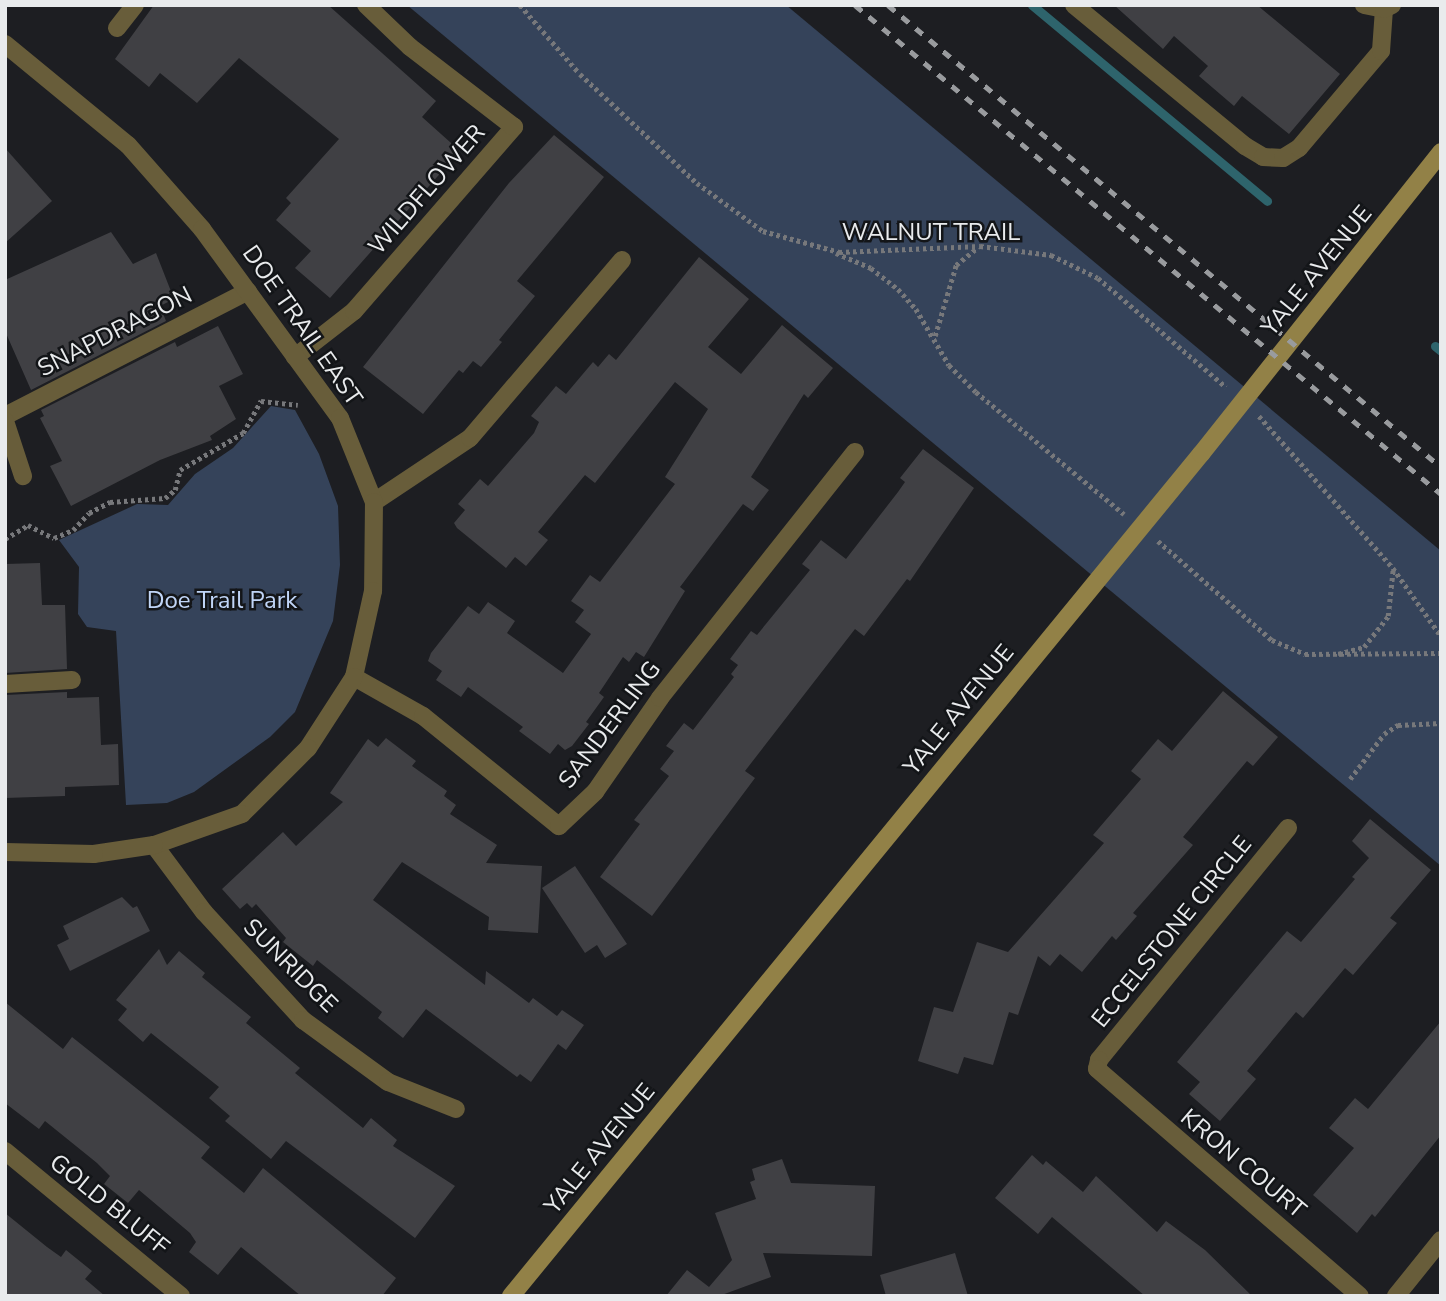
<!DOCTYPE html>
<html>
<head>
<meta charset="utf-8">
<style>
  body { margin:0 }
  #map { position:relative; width:1446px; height:1301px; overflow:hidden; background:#1d1e22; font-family:"Nunito Sans",sans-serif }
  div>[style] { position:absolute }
  .green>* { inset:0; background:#35435a }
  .stream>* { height:9px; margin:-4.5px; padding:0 4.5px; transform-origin:4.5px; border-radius:4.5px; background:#2e646c }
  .building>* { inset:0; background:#404044 }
  .path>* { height:4.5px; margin-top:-2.25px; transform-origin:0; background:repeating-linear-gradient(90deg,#77787b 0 3.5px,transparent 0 7px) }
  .service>* { height:18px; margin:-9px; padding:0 9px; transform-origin:9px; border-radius:9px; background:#685d3a }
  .minor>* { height:18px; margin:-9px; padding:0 9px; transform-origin:9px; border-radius:9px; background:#685d3a }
  .tertiary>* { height:18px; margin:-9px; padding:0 9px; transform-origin:9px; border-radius:9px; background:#685d3a }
  .secondary>* { height:18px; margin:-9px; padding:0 9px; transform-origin:9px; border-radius:9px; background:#928147 }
  .rail>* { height:5px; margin-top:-2.5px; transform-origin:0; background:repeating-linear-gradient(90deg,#999b9e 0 9px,transparent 0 18px) }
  span { translate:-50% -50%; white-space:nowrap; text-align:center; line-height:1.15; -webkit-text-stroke:5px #131518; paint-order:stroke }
  .street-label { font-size:24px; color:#e9ebed }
  .park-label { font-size:24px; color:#c0d5f7 }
  .frame { position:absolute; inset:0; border:7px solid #e9ebed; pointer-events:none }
</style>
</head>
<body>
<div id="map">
  <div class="green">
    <div style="clip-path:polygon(407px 5px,786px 5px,1441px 551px,1441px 866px)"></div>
    <div style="clip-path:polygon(271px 406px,295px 410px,319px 454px,338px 506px,340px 565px,333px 621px,295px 712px,270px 737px,194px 792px,167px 803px,126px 805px,116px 631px,87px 627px,78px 614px,79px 567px,59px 540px,137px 504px,168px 505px,195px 474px,233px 448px)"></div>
  </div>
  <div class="stream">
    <div style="left:1032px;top:5px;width:306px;rotate:39.8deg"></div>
    <div style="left:1435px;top:346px;width:8px;rotate:40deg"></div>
  </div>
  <div class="building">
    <div style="clip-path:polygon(154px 5px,328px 5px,436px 101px,422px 117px,460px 151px,330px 298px,295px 268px,311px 251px,276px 220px,291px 203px,286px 198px,339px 139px,239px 58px,197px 103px,160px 73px,149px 87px,115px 59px)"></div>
    <div style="clip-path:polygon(1114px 5px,1257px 5px,1340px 74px,1289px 134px,1242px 96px,1234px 106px,1199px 76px,1208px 66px,1174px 36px,1163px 49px)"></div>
    <div style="clip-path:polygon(554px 135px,604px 177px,517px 281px,535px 296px,499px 340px,502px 342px,481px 367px,473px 361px,463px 373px,459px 370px,423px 414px,363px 367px,509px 183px)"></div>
    <div style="clip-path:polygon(5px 148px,52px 201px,5px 243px)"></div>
    <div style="clip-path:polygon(111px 232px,133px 264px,156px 253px,174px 299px,160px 306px,166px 321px,31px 390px,5px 331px,5px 280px)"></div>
    <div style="clip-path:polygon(699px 257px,749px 299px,708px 347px,741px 374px,782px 325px,833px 368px,808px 398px,804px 394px,751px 477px,769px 490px,753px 511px,743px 504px,680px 587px,685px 591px,644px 657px,636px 652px,629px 662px,623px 657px,599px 693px,604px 697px,586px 722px,589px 724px,572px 746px,565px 750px,558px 744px,550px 754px,519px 731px,523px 727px,468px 687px,461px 697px,436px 680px,442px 671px,428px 661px,431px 653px,468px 606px,479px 614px,488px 602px,515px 621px,507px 633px,563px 673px,591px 634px,575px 622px,584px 610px,571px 601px,590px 575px,600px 582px,675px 484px,665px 477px,708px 409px,675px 382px,595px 483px,585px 475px,538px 532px,548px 540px,526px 566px,515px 557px,506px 568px,457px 528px,454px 523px,465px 510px,458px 504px,480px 479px,488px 486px,534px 433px,539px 422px,531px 416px,556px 386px,566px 394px,593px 362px,598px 367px,609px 354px,616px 360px)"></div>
    <div style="clip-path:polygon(218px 326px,243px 374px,219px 386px,236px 419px,210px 436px,212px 440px,160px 460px,71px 506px,50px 466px,62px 461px,40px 418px,44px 416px,41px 410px,175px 342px,177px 347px)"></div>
    <div style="clip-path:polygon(923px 449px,974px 488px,910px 581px,907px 579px,864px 636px,855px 629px,745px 771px,755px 778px,652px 916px,600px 877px,640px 824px,634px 820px,669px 776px,660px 769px,674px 751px,666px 746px,684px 723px,693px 730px,734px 677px,731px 674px,738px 665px,730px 659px,751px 631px,757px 635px,810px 570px,802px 564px,821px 540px,846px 559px,898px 492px,905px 482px,900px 478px)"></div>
    <div style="clip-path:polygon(40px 563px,42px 605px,65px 605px,67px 669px,5px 673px,5px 564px)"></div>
    <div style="clip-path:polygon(1223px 691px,1278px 737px,1253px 766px,1247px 761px,1183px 837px,1193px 845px,1133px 913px,1137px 916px,1116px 940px,1112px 936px,1082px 972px,1060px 954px,1050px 966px,1038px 956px,1018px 1015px,1009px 1012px,993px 1065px,964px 1057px,958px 1074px,918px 1061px,934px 1007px,953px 1012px,977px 942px,1008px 952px,1104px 843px,1093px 835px,1141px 779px,1131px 771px,1158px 739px,1172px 751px)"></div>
    <div style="clip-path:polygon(67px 692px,67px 698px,99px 697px,101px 745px,118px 744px,119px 785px,65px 787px,65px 796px,5px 798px,5px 695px)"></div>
    <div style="clip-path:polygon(386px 738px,416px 761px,412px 766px,447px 791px,444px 796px,456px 805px,450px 814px,497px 845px,486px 863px,542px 866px,538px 933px,488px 930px,489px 917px,402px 862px,373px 900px,485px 985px,486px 971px,529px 1003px,533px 998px,557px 1016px,562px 1010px,584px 1025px,566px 1050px,558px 1044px,531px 1082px,520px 1074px,517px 1077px,426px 1009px,403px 1038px,378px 1018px,382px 1012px,317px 960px,313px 966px,283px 942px,286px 938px,256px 904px,252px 908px,247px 903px,240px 909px,222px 889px,283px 832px,296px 846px,343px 802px,330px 793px,368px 739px,378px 747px)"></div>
    <div style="clip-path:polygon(1370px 819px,1431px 870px,1390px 918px,1397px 923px,1353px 975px,1345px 968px,1303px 1018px,1296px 1012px,1247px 1071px,1256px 1079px,1220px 1121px,1189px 1094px,1200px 1082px,1177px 1062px,1287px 931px,1301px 942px,1355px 879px,1352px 877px,1369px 858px,1352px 841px)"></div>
    <div style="clip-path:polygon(575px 866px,627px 944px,605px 958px,597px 945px,585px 953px,542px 888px)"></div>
    <div style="clip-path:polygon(122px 897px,133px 908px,137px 906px,150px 931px,70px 971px,57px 945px,69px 939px,63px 926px)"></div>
    <div style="clip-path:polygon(159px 949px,167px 965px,179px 951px,205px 973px,202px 977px,251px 1017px,246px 1023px,300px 1068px,295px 1073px,363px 1128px,371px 1118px,397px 1140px,393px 1146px,455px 1186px,415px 1238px,286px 1141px,271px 1159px,225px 1121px,230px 1116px,209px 1098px,219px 1087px,151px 1033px,143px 1042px,118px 1020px,127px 1009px,116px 1000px)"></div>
    <div style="clip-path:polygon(5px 1002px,63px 1049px,72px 1037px,210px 1147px,201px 1158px,244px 1193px,263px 1168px,396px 1278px,382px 1296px,301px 1296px,241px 1247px,218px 1275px,189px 1252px,196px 1242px,190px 1233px,139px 1190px,128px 1203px,104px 1184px,110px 1176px,97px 1163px,45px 1121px,39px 1129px,5px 1103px)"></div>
    <div style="clip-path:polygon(1441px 1021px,1441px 1135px,1375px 1217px,1372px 1214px,1357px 1233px,1313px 1195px,1354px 1148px,1329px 1128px,1355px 1098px,1368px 1109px)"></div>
    <div style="clip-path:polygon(1032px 1155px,1043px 1165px,1046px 1161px,1083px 1192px,1096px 1176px,1157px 1232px,1166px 1221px,1205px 1250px,1252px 1296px,1145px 1296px,1052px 1217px,1038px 1234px,995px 1198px)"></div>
    <div style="clip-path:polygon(782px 1159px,791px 1183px,875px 1186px,872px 1256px,763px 1253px,771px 1277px,719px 1296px,666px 1296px,687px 1270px,709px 1287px,732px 1260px,715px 1213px,756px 1199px,750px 1182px,755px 1180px,752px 1169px)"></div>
    <div style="clip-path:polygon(5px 1213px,47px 1247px,61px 1257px,66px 1250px,92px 1271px,85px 1279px,105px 1296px,5px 1296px)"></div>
    <div style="clip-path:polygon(955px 1253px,968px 1296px,886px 1296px,880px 1275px)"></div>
  </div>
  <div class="path">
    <div style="left:520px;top:5px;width:91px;rotate:49deg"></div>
    <div style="left:580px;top:74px;width:160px;rotate:43deg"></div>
    <div style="left:697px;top:183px;width:82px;rotate:36deg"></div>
    <div style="left:763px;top:231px;width:79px;rotate:15.4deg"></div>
    <div style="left:839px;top:252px;width:141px;rotate:-2.4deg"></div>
    <div style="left:980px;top:246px;width:72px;rotate:7.2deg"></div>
    <div style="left:1051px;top:255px;width:52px;rotate:26.1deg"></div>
    <div style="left:1098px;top:278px;width:168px;rotate:40.4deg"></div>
    <div style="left:836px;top:253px;width:38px;rotate:23deg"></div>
    <div style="left:871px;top:268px;width:34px;rotate:38deg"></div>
    <div style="left:898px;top:289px;width:27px;rotate:48deg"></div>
    <div style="left:916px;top:309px;width:65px;rotate:59.5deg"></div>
    <div style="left:949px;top:365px;width:38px;rotate:45deg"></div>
    <div style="left:976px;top:392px;width:192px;rotate:39.5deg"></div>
    <div style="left:935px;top:336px;width:74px;rotate:-73.5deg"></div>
    <div style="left:956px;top:265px;width:28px;rotate:-39deg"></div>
    <div style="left:1259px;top:416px;width:203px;rotate:48.6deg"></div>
    <div style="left:1393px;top:568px;width:83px;rotate:54.8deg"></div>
    <div style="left:5px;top:539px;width:27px;rotate:-31deg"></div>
    <div style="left:28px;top:525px;width:29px;rotate:27deg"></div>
    <div style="left:54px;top:538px;width:21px;rotate:-23deg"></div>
    <div style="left:73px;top:530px;width:23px;rotate:-47deg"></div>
    <div style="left:89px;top:513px;width:24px;rotate:-28deg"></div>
    <div style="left:110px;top:502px;width:55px;rotate:-4.2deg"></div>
    <div style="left:165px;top:498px;width:13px;rotate:-39deg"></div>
    <div style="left:175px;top:490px;width:21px;rotate:-76deg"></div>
    <div style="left:180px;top:470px;width:73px;rotate:-30.4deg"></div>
    <div style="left:243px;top:433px;width:37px;rotate:-61deg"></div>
    <div style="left:261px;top:401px;width:37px;rotate:6deg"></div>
    <div style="left:1158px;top:541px;width:151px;rotate:41deg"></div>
    <div style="left:1272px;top:640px;width:36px;rotate:23deg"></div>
    <div style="left:1305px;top:654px;width:136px;rotate:-0.4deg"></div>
    <div style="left:1338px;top:654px;width:27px;rotate:-15deg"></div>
    <div style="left:1364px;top:647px;width:39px;rotate:-52deg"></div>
    <div style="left:1388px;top:616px;width:47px;rotate:-83.9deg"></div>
    <div style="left:1350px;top:779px;width:56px;rotate:-52.9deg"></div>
    <div style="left:1384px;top:734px;width:17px;rotate:-33deg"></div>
    <div style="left:1398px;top:725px;width:43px;rotate:-2.7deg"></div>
  </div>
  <div class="service">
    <div style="left:1074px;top:5px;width:222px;rotate:39.5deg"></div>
    <div style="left:1245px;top:146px;width:21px;rotate:31deg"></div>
    <div style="left:1263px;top:157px;width:20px;rotate:3deg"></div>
    <div style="left:1283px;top:158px;width:19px;rotate:-32deg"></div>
    <div style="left:1299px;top:148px;width:127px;rotate:-49.8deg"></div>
    <div style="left:1381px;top:51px;width:42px;rotate:-85.9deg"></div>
  </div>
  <div class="minor">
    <div style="left:1364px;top:5px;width:20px;rotate:11deg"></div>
    <div style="left:1384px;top:9px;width:9px;rotate:-27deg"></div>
    <div style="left:117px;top:28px;width:29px;rotate:-52deg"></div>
    <div style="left:295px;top:357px;width:75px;rotate:-37.9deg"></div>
    <div style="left:354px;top:311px;width:244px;rotate:-49deg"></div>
    <div style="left:514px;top:127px;width:131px;rotate:-142.4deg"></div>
    <div style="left:410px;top:47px;width:61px;rotate:-136.3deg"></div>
    <div style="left:5px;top:416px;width:273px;rotate:-27.2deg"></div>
    <div style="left:5px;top:421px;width:58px;rotate:71.9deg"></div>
    <div style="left:374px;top:502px;width:115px;rotate:-33.7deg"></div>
    <div style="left:470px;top:438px;width:234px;rotate:-49.5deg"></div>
    <div style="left:354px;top:677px;width:79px;rotate:29.5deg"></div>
    <div style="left:423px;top:716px;width:175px;rotate:39deg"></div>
    <div style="left:559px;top:826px;width:50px;rotate:-43.4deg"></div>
    <div style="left:595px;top:792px;width:114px;rotate:-55.3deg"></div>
    <div style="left:660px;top:698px;width:314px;rotate:-51.6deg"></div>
    <div style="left:5px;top:684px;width:67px;rotate:-3.4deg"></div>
    <div style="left:1288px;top:828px;width:299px;rotate:129.2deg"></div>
    <div style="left:1099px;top:1060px;width:9px;rotate:103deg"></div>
    <div style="left:1097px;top:1069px;width:347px;rotate:40.8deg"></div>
    <div style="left:154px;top:845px;width:84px;rotate:53.3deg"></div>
    <div style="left:204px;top:912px;width:147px;rotate:47.5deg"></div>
    <div style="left:303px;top:1020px;width:105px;rotate:36.1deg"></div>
    <div style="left:388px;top:1082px;width:73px;rotate:21.7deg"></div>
    <div style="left:5px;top:1151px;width:228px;rotate:39.5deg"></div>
    <div style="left:1396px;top:1296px;width:72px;rotate:-51.2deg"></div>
  </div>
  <div class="tertiary">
    <div style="left:5px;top:44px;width:159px;rotate:39.4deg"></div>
    <div style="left:128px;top:145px;width:112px;rotate:48.6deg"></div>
    <div style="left:202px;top:229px;width:234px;rotate:53.9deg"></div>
    <div style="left:340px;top:418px;width:91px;rotate:68deg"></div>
    <div style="left:374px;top:502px;width:89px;rotate:90.6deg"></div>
    <div style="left:373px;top:591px;width:88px;rotate:102.5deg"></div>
    <div style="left:354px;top:677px;width:85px;rotate:122.9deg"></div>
    <div style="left:308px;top:748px;width:93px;rotate:135deg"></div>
    <div style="left:242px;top:814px;width:93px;rotate:160.6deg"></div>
    <div style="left:154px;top:845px;width:61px;rotate:171.5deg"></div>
    <div style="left:94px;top:854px;width:89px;rotate:-178.7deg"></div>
  </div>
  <div class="secondary">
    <div style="left:511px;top:1296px;width:1089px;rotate:-50.67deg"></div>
    <div style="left:1201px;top:454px;width:386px;rotate:-51.5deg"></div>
  </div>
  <div class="rail">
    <div style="left:855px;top:5px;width:763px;rotate:39.84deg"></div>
    <div style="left:888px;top:5px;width:721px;rotate:39.88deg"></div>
  </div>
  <div class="street-label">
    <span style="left:427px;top:190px;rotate:-49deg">WILDFLOWER</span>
    <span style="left:931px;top:233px">WALNUT TRAIL</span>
    <span style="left:1317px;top:271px;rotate:-51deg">YALE AVENUE</span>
    <span style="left:302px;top:326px;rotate:55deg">DOE TRAIL EAST</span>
    <span style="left:115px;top:332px;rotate:-27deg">SNAPDRAGON</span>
    <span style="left:959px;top:710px;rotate:-51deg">YALE AVENUE</span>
    <span style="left:610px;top:725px;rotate:-53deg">SANDERLING</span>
    <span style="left:1172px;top:932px;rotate:-51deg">ECCELSTONE CIRCLE</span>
    <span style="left:290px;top:966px;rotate:45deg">SUNRIDGE</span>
    <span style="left:600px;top:1149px;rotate:-51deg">YALE AVENUE</span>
    <span style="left:1243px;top:1164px;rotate:40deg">KRON COURT</span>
    <span style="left:109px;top:1205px;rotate:39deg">GOLD BLUFF</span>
  </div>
  <div class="park-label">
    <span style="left:222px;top:601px">Doe Trail Park</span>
  </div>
  <div class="frame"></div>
</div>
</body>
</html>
